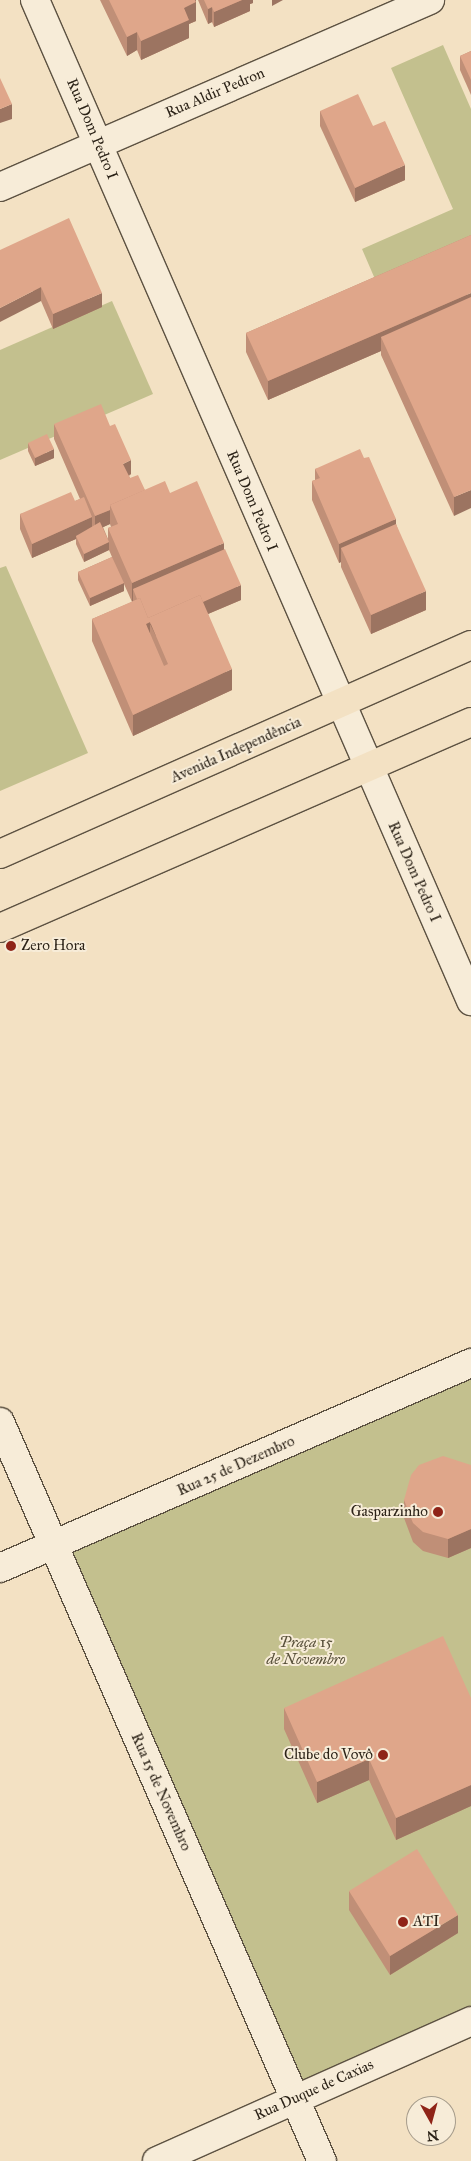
<!DOCTYPE html>
<html>
<head>
<meta charset="utf-8">
<style>
  body { margin:0 }
  #map { position:relative; width:471px; height:2161px; overflow:hidden; background:#f3e1c3; font-family:"IM FELL Great Primer",serif }
  div>[style] { position:absolute }
  .green>* { inset:0; background:#c3c08e }
  .roads { filter:drop-shadow(1px 0 #5d5242) drop-shadow(-1px 0 #5d5242) drop-shadow(0 1px #5d5242) drop-shadow(0 -1px #5d5242) }
  .street>* { height:28px; margin:-14px; padding:0 14px; transform-origin:14px; border-radius:14px; background:#f7ecd8 }
  .primary>* { height:28px; margin:-14px; padding:0 14px; transform-origin:14px; border-radius:14px; background:#f3e1c3 }
  .wall>* { inset:0; background:#c08f77 }
  .shaded-wall>* { inset:0; background:#9c7461 }
  .building>* { inset:0; background:#dfa68a }
  .dots>* { width:14px; height:14px; translate:-50% -50%; box-sizing:border-box; border:2px solid #f7ecd8; border-radius:50% }
  span { translate:-50% -50%; white-space:nowrap; text-align:center; line-height:1.15; -webkit-text-stroke:4px #f7ecd8; paint-order:stroke }
  .street-label { font-size:15px; color:#2b2217 }
  .poi-label { font-size:15px; color:#2b2217 }
  .left { translate:0 -50%; text-align:left }
  .right { translate:-100% -50%; text-align:right }
  .park-label { font-size:15px; color:#59513b; font-style:italic }
  .north { position:absolute; left:406px; top:2096px; width:50px; height:50px; box-sizing:border-box; background:#f7ecd8; border:1px solid #a59b8b; border-radius:50%; rotate:173deg; font-size:14px; font-weight:700; line-height:20px; text-align:center; color:#2b2217 }
  .north::after { content:''; display:block; margin:auto; width:18px; height:22px; background:#8f2418; clip-path:polygon(50% 0,100% 100%,50% 72%,0 100%) }
</style>
</head>
<body>
<div id="map">
  <div class="green">
    <div style="clip-path:polygon(443px 45px,471px 109px,471px 254px,381px 293px,362px 249px,453px 209px,391px 68px)"></div>
    <div style="clip-path:polygon(112px 301px,153px 394px,0 460px,0 350px)"></div>
    <div style="clip-path:polygon(6px 566px,88px 753px,0 791px,0 568px)"></div>
    <div style="clip-path:polygon(471px 1363px,471px 2021px,295px 2098px,54px 1545px)"></div>
  </div>
  <div class="roads">
    <div class="street">
      <div style="left:35px;top:0;width:1092px;rotate:66.46deg"></div>
      <div style="left:0;top:187px;width:469px;rotate:-23.5deg"></div>
      <div style="left:0;top:1422px;width:806px;rotate:66.46deg"></div>
      <div style="left:0;top:1568px;width:514px;rotate:-23.52deg"></div>
      <div style="left:157px;top:2161px;width:344px;rotate:-24deg"></div>
    </div>
    <div class="primary">
      <div style="left:0;top:854px;width:515px;rotate:-23.93deg"></div>
      <div style="left:0;top:928px;width:514px;rotate:-23.62deg"></div>
    </div>
  </div>
  <div class="wall">
    <div style="clip-path:polygon(100px 0,196px 0,196px 21px,189px 24px,189px 38px,141px 60px,137px 50px,127px 56px)"></div>
    <div style="clip-path:polygon(198px 0,253px 0,253px 3px,250px 4px,250px 11px,214px 27px,212px 22px,208px 24px)"></div>
    <div style="clip-path:polygon(471px 51px,471px 95px,460px 70px,460px 56px)"></div>
    <div style="clip-path:polygon(320px 111px,373px 126px,405px 180px,355px 202px,320px 126px)"></div>
    <div style="clip-path:polygon(471px 235px,454px 516px,381px 355px,381px 351px,268px 400px,246px 352px,246px 333px)"></div>
    <div style="clip-path:polygon(0 250px,102px 307px,53px 329px,41px 301px)"></div>
    <div style="clip-path:polygon(evenodd,54px 424px,131px 474px,129px 476px,130px 478px,145px 490px,170px 493px,224px 549px,241px 600px,208px 614px,232px 690px,133px 736px,92px 641px,92px 619px,132px 602px,124px 584px,124px 591px,90px 606px,78px 580px,78px 572px,112px 557px,109px 550px,84px 562px,76px 544px,76px 539px,32px 558px,20px 529px,20px 514px,75px 501px,80px 499px,54px 439px,54px 424px,110px 524px,111px 527px,108px 528px,108px 539px,103px 527px,110px 524px)"></div>
    <div style="clip-path:polygon(28px 443px,54px 458px,35px 466px,28px 451px)"></div>
    <div style="clip-path:polygon(364px 458px,396px 524px,426px 610px,371px 634px,341px 567px,341px 562px,339px 563px,312px 500px,312px 481px,315px 480px,315px 469px)"></div>
    <div style="clip-path:polygon(471px 1465px,471px 1548px,448px 1558px,423px 1551px,413px 1542px,404px 1518px,404px 1500px)"></div>
    <div style="clip-path:polygon(471px 1698px,471px 1806px,396px 1840px,369px 1780px,317px 1803px,284px 1729px,284px 1708px)"></div>
    <div style="clip-path:polygon(349px 1891px,458px 1933px,390px 1975px,349px 1910px)"></div>
  </div>
  <div class="shaded-wall">
    <div style="clip-path:polygon(193px 0,196px 0,196px 21px,189px 24px,189px 38px,141px 60px,141px 41px,184px 8px)"></div>
    <div style="clip-path:polygon(242px 0,253px 0,253px 3px,250px 4px,250px 11px,214px 27px,214px 12px)"></div>
    <div style="clip-path:polygon(272px 0,283px 0,272px 6px)"></div>
    <div style="clip-path:polygon(212px 7px,212px 22px,208px 24px,208px 9px)"></div>
    <div style="clip-path:polygon(137px 32px,137px 50px,127px 56px,127px 37px)"></div>
    <div style="clip-path:polygon(12px 104px,12px 119px,0 123px,0 109px)"></div>
    <div style="clip-path:polygon(405px 165px,405px 180px,355px 202px,355px 188px)"></div>
    <div style="clip-path:polygon(41px 287px,41px 301px,0 322px,0 308px)"></div>
    <div style="clip-path:polygon(102px 293px,102px 307px,53px 329px,53px 314px)"></div>
    <div style="clip-path:polygon(471px 293px,471px 311px,381px 337px,381px 351px,268px 400px,268px 381px)"></div>
    <div style="clip-path:polygon(54px 449px,54px 458px,35px 466px,35px 458px)"></div>
    <div style="clip-path:polygon(131px 460px,131px 474px,123px 478px,123px 464px)"></div>
    <div style="clip-path:polygon(471px 490px,471px 508px,454px 516px,454px 497px)"></div>
    <div style="clip-path:polygon(110px 510px,110px 524px,95px 531px,95px 516px)"></div>
    <div style="clip-path:polygon(92px 517px,92px 532px,76px 536px,76px 539px,32px 558px,32px 544px)"></div>
    <div style="clip-path:polygon(396px 519px,396px 538px,341px 548px,341px 562px,339px 563px,339px 544px)"></div>
    <div style="clip-path:polygon(109px 542px,109px 550px,84px 562px,84px 554px)"></div>
    <div style="clip-path:polygon(224px 543px,224px 562px,133px 589px,133px 601px,132px 602px,132px 583px)"></div>
    <div style="clip-path:polygon(124px 583px,124px 591px,90px 606px,90px 598px)"></div>
    <div style="clip-path:polygon(241px 585px,241px 600px,156px 636px,150px 624px)"></div>
    <div style="clip-path:polygon(426px 591px,426px 610px,371px 634px,371px 615px)"></div>
    <div style="clip-path:polygon(150px 622px,150px 644px,146px 624px)"></div>
    <div style="clip-path:polygon(232px 669px,232px 690px,133px 736px,133px 715px)"></div>
    <div style="clip-path:polygon(471px 1529px,471px 1548px,448px 1558px,448px 1539px)"></div>
    <div style="clip-path:polygon(369px 1759px,369px 1780px,317px 1803px,317px 1782px)"></div>
    <div style="clip-path:polygon(471px 1785px,471px 1806px,396px 1840px,396px 1818px)"></div>
    <div style="clip-path:polygon(458px 1915px,458px 1933px,390px 1975px,390px 1956px)"></div>
  </div>
  <div class="building">
    <div style="clip-path:polygon(109px 0,195px 0,196px 2px,184px 8px,189px 20px,141px 41px,137px 32px,127px 37px)"></div>
    <div style="clip-path:polygon(204px 0,242px 0,214px 12px,212px 7px,208px 9px)"></div>
    <div style="clip-path:polygon(471px 51px,471px 80px,460px 56px)"></div>
    <div style="clip-path:polygon(0 78px,12px 104px,0 109px)"></div>
    <div style="clip-path:polygon(358px 94px,373px 126px,385px 121px,405px 165px,355px 188px,320px 111px)"></div>
    <div style="clip-path:polygon(69px 218px,102px 293px,53px 314px,41px 287px,0 308px,0 250px)"></div>
    <div style="clip-path:polygon(471px 235px,471px 293px,268px 381px,246px 333px)"></div>
    <div style="clip-path:polygon(471px 297px,471px 490px,454px 497px,381px 337px)"></div>
    <div style="clip-path:polygon(101px 404px,110px 426px,115px 424px,131px 460px,123px 464px,130px 478px,138px 475px,145px 490px,110px 505px,110px 510px,95px 516px,54px 424px)"></div>
    <div style="clip-path:polygon(47px 434px,54px 449px,35px 458px,28px 443px)"></div>
    <div style="clip-path:polygon(360px 449px,364px 458px,369px 457px,396px 519px,339px 544px,312px 481px,320px 478px,315px 469px)"></div>
    <div style="clip-path:polygon(165px 481px,170px 493px,197px 481px,224px 543px,132px 583px,108px 528px,118px 524px,110px 505px)"></div>
    <div style="clip-path:polygon(71px 492px,75px 501px,84px 497px,92px 517px,32px 544px,20px 514px)"></div>
    <div style="clip-path:polygon(100px 522px,109px 542px,84px 554px,76px 536px)"></div>
    <div style="clip-path:polygon(396px 524px,426px 591px,371px 615px,341px 548px)"></div>
    <div style="clip-path:polygon(225px 549px,241px 585px,203px 602px,200px 595px,148px 618px,140px 598px,137px 599px,133px 589px)"></div>
    <div style="clip-path:polygon(112px 557px,124px 583px,90px 598px,78px 572px)"></div>
    <div style="clip-path:polygon(evenodd,200px 595px,232px 669px,133px 715px,92px 619px,140px 598px,148px 618px,200px 595px,150px 622px,168px 664px,164px 666px,146px 624px,150px 622px)"></div>
    <div style="clip-path:polygon(443px 1456px,471px 1465px,471px 1529px,448px 1539px,423px 1532px,413px 1523px,404px 1500px,411px 1475px,419px 1465px)"></div>
    <div style="clip-path:polygon(443px 1636px,471px 1698px,471px 1785px,396px 1818px,369px 1759px,317px 1782px,284px 1708px)"></div>
    <div style="clip-path:polygon(417px 1849px,458px 1915px,390px 1956px,349px 1891px)"></div>
  </div>
  <div class="dots">
    <div style="left:11px;top:946px;background:#8f2418"></div>
    <div style="left:438px;top:1512px;background:#8f2418"></div>
    <div style="left:383px;top:1755px;background:#8f2418"></div>
    <div style="left:403px;top:1922px;background:#8f2418"></div>
  </div>
  <div class="street-label">
    <span style="left:215px;top:93px;rotate:-23deg">Rua Aldir Pedron</span>
    <span style="left:92px;top:129px;rotate:67deg">Rua Dom Pedro I</span>
    <span style="left:252px;top:501px;rotate:67deg">Rua Dom Pedro I</span>
    <span style="left:236px;top:750px;rotate:-24deg">Avenida Independência</span>
    <span style="left:414px;top:872px;rotate:66deg">Rua Dom Pedro I</span>
    <span style="left:236px;top:1466px;rotate:-24deg">Rua 25 de Dezembro</span>
    <span style="left:161px;top:1792px;rotate:66deg">Rua 15 de Novembro</span>
    <span style="left:314px;top:2090px;rotate:-24deg">Rua Duque de Caxias</span>
  </div>
  <div class="poi-label">
    <span class="left" style="left:21px;top:946px">Zero Hora</span>
    <span class="right" style="left:428px;top:1512px">Gasparzinho</span>
    <span class="right" style="left:373px;top:1755px">Clube do Vovô</span>
    <span class="left" style="left:413px;top:1922px">ATI</span>
  </div>
  <div class="park-label">
    <span style="left:306px;top:1651px">Praça 15<br>de Novembro</span>
  </div>
  <div class="north">N</div>
</div>
</body>
</html>
